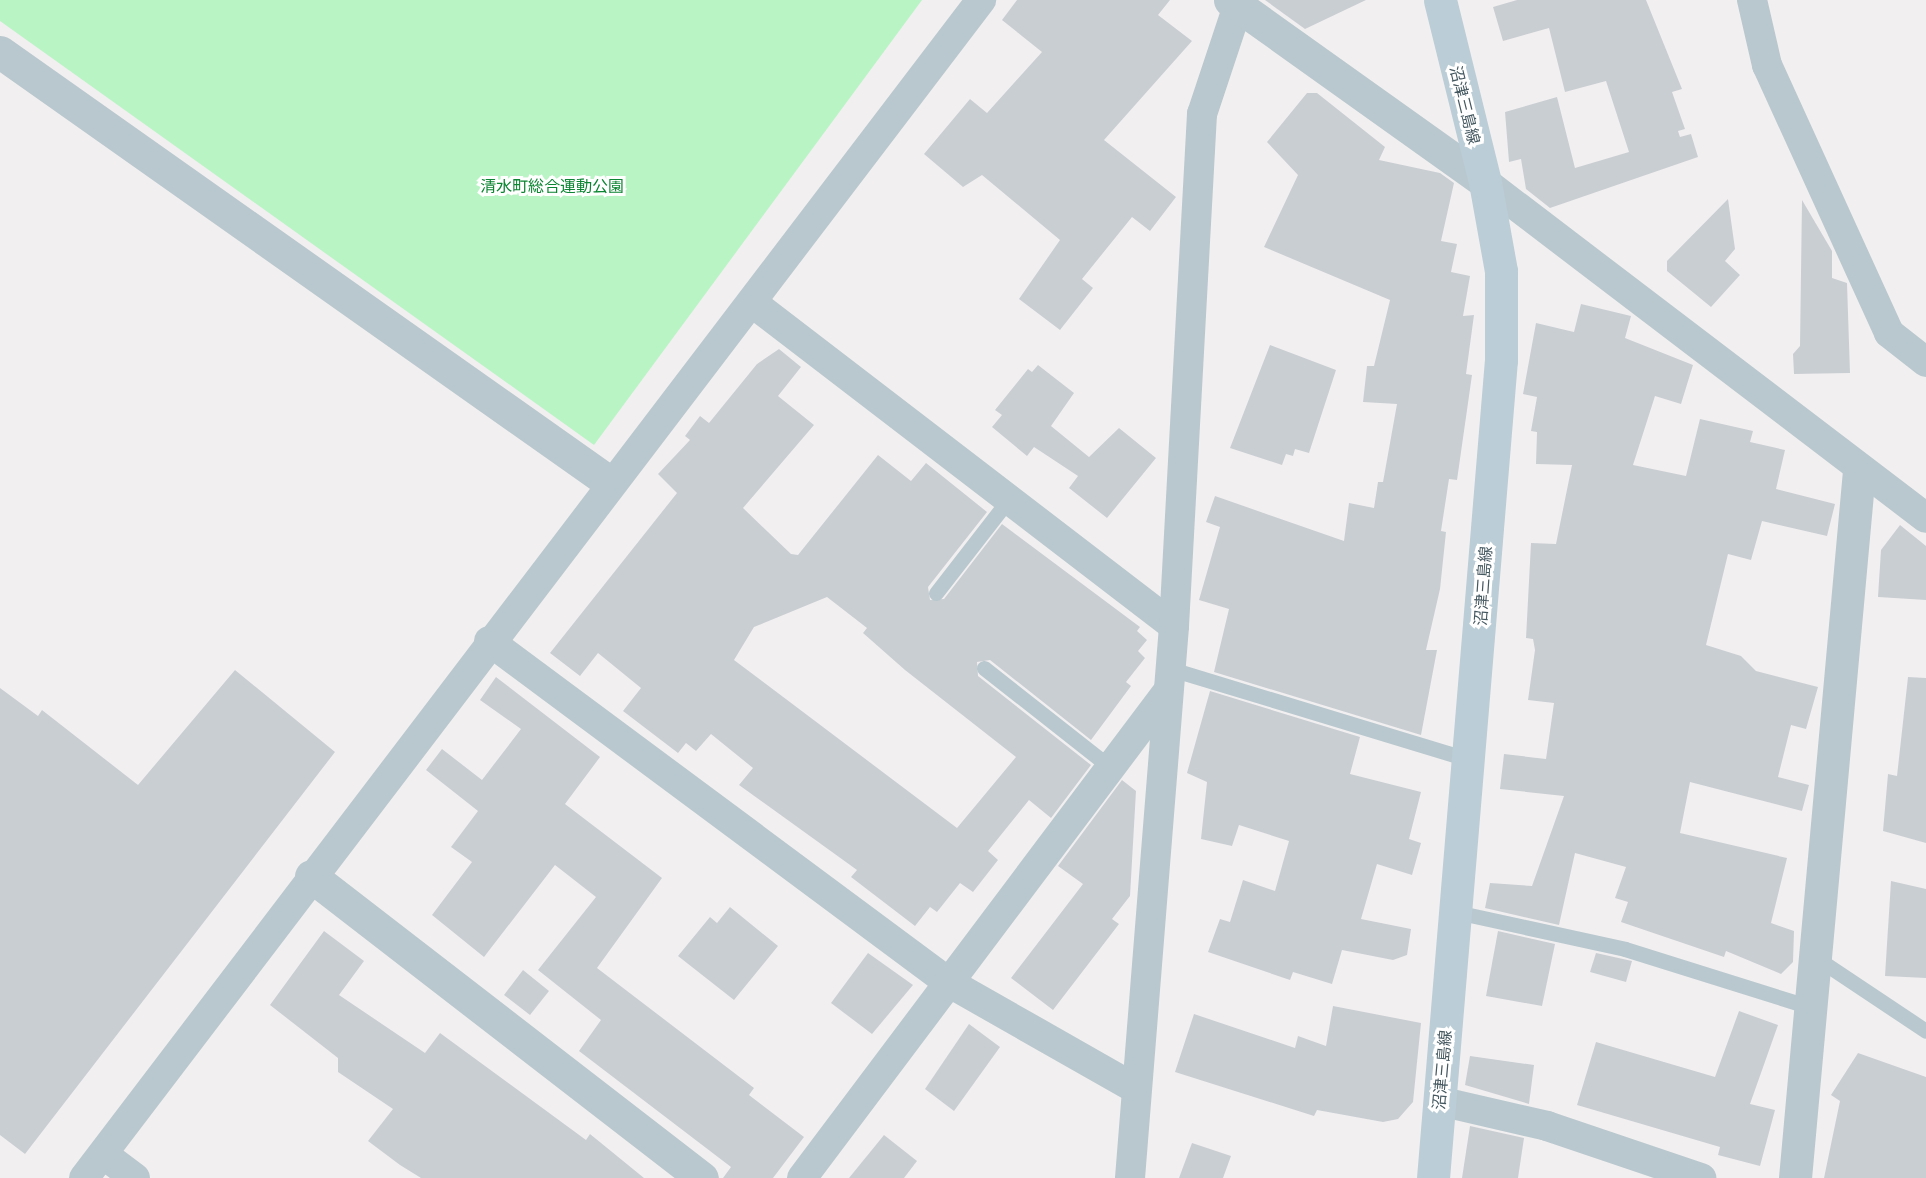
<!DOCTYPE html>
<html>
<head>
<meta charset="utf-8">
<style>
  body { margin:0 }
  #map { position:relative; width:1926px; height:1178px; overflow:hidden; background:#f2eff0; font-family:"Noto Sans","Noto Sans JP",sans-serif }
  div>[style] { position:absolute }
  .green>* { inset:0; background:#b9f4c5 }
  .building>* { inset:0; background:#c9ced3 }
  .service>* { height:15px; margin:-7.5px; padding:0 7.5px; transform-origin:7.5px; border-radius:7.5px; background:#b9c8ce }
  .minor>* { height:30px; margin:-15px; padding:0 15px; transform-origin:15px; border-radius:15px; background:#b9c8ce }
  .tertiary>* { height:33px; margin:-16.5px; padding:0 16.5px; transform-origin:16.5px; border-radius:16.5px; background:#b9c8ce }
  .secondary>* { height:33px; margin:-16.5px; padding:0 16.5px; transform-origin:16.5px; border-radius:16.5px; background:#bbcdd6 }
  span { translate:-50% -50%; white-space:nowrap; text-align:center; line-height:1.15; -webkit-text-stroke:6px #fff; paint-order:stroke }
  .street-label { font-size:16px; color:#455860 }
  .park-label { font-size:16px; color:#0c8532 }
</style>
</head>
<body>
<div id="map">
  <div class="green">
    <div style="clip-path:polygon(0 0,922px 0,594px 445px,0 21px)"></div>
  </div>
  <div class="building">
    <div style="clip-path:polygon(1017px 0,1170px 0,1158px 15px,1192px 41px,1104px 140px,1176px 197px,1150px 231px,1132px 217px,1082px 279px,1093px 288px,1060px 330px,1019px 299px,1060px 240px,982px 175px,963px 187px,924px 154px,970px 99px,987px 113px,1042px 52px,1002px 20px)"></div>
    <div style="clip-path:polygon(1265px 0,1366px 0,1305px 29px)"></div>
    <div style="clip-path:polygon(1517px 0,1646px 0,1682px 89px,1672px 92px,1685px 129px,1678px 131px,1680px 137px,1691px 134px,1698px 157px,1550px 208px,1526px 189px,1521px 159px,1509px 162px,1505px 112px,1557px 97px,1575px 168px,1629px 152px,1606px 81px,1565px 92px,1549px 28px,1503px 41px,1493px 7px)"></div>
    <div style="clip-path:polygon(1307px 93px,1317px 93px,1385px 147px,1379px 160px,1440px 173px,1454px 183px,1441px 241px,1457px 244px,1451px 272px,1470px 276px,1463px 316px,1474px 315px,1466px 374px,1472px 375px,1457px 480px,1449px 479px,1441px 531px,1446px 532px,1440px 589px,1426px 650px,1437px 650px,1421px 735px,1214px 672px,1229px 609px,1199px 600px,1220px 527px,1206px 522px,1215px 496px,1344px 541px,1349px 503px,1374px 508px,1378px 482px,1383px 482px,1397px 404px,1363px 402px,1367px 366px,1374px 366px,1390px 300px,1264px 247px,1298px 175px,1267px 142px)"></div>
    <div style="clip-path:polygon(1728px 199px,1735px 249px,1725px 261px,1740px 275px,1711px 307px,1667px 271px,1667px 261px)"></div>
    <div style="clip-path:polygon(1802px 200px,1832px 251px,1832px 278px,1847px 283px,1850px 373px,1794px 374px,1793px 354px,1800px 346px)"></div>
    <div style="clip-path:polygon(1581px 304px,1631px 316px,1625px 338px,1693px 365px,1681px 404px,1655px 396px,1633px 465px,1686px 476px,1700px 419px,1753px 431px,1750px 442px,1785px 450px,1776px 489px,1835px 504px,1827px 536px,1762px 521px,1751px 560px,1728px 554px,1706px 645px,1741px 656px,1756px 671px,1818px 687px,1806px 729px,1791px 725px,1778px 777px,1809px 785px,1802px 811px,1690px 782px,1680px 833px,1787px 858px,1771px 923px,1794px 931px,1793px 962px,1781px 974px,1726px 951px,1724px 957px,1621px 922px,1628px 902px,1615px 898px,1626px 867px,1575px 853px,1559px 925px,1485px 908px,1490px 883px,1532px 886px,1564px 796px,1500px 789px,1504px 754px,1546px 759px,1554px 703px,1528px 700px,1535px 650px,1533px 639px,1526px 638px,1531px 543px,1556px 544px,1572px 465px,1536px 464px,1537px 432px,1531px 431px,1537px 397px,1523px 394px,1536px 323px,1574px 332px)"></div>
    <div style="clip-path:polygon(1270px 345px,1336px 370px,1309px 453px,1295px 449px,1293px 456px,1286px 454px,1282px 465px,1230px 448px)"></div>
    <div style="clip-path:polygon(evenodd,779px 349px,801px 367px,778px 396px,814px 425px,743px 508px,791px 554px,798px 555px,878px 455px,911px 481px,926px 463px,987px 512px,928px 587px,930px 600px,944px 599px,1002px 524px,1140px 627px,1137px 631px,1147px 640px,1138px 651px,1145px 658px,1126px 682px,1131px 686px,1091px 740px,990px 660px,977px 662px,978px 676px,1091px 765px,1051px 818px,1029px 800px,988px 851px,998px 860px,973px 892px,960px 883px,937px 912px,930px 907px,915px 926px,851px 877px,857px 870px,739px 785px,753px 768px,711px 734px,696px 751px,686px 743px,678px 753px,623px 711px,641px 688px,598px 653px,580px 676px,550px 653px,677px 493px,658px 474px,690px 440px,685px 436px,700px 416px,709px 423px,757px 364px,779px 349px,827px 597px,867px 628px,863px 633px,905px 670px,1016px 757px,957px 828px,734px 660px,754px 627px,827px 597px)"></div>
    <div style="clip-path:polygon(1038px 365px,1074px 393px,1051px 426px,1089px 457px,1119px 428px,1156px 458px,1107px 518px,1069px 488px,1078px 476px,1034px 447px,1027px 456px,992px 427px,1002px 415px,995px 410px,1028px 369px,1032px 372px)"></div>
    <div style="clip-path:polygon(1900px 525px,1926px 546px,1926px 600px,1878px 597px,1881px 550px)"></div>
    <div style="clip-path:polygon(235px 670px,335px 752px,25px 1154px,0 1135px,0 688px,38px 716px,42px 710px,138px 785px)"></div>
    <div style="clip-path:polygon(496px 677px,600px 757px,565px 804px,662px 878px,597px 968px,754px 1088px,749px 1095px,804px 1137px,773px 1178px,723px 1178px,731px 1167px,579px 1051px,601px 1020px,538px 970px,596px 897px,555px 865px,484px 957px,432px 915px,472px 862px,451px 847px,478px 811px,426px 770px,442px 749px,482px 780px,521px 729px,480px 700px)"></div>
    <div style="clip-path:polygon(1908px 677px,1926px 678px,1926px 843px,1883px 831px,1888px 774px,1897px 776px)"></div>
    <div style="clip-path:polygon(1210px 691px,1360px 737px,1350px 774px,1421px 792px,1409px 839px,1421px 843px,1412px 875px,1377px 864px,1361px 919px,1411px 929px,1407px 955px,1393px 960px,1342px 950px,1332px 984px,1293px 972px,1290px 980px,1208px 952px,1220px 919px,1230px 922px,1243px 880px,1275px 891px,1289px 841px,1239px 825px,1232px 846px,1201px 839px,1207px 782px,1187px 773px)"></div>
    <div style="clip-path:polygon(1122px 780px,1136px 791px,1130px 896px,1112px 919px,1119px 924px,1053px 1010px,1011px 978px,1083px 884px,1058px 866px)"></div>
    <div style="clip-path:polygon(1891px 881px,1926px 889px,1926px 978px,1885px 976px)"></div>
    <div style="clip-path:polygon(730px 907px,778px 946px,734px 1000px,678px 956px,710px 917px,717px 923px)"></div>
    <div style="clip-path:polygon(324px 931px,364px 961px,339px 995px,425px 1053px,440px 1033px,586px 1140px,590px 1134px,644px 1178px,421px 1178px,400px 1165px,368px 1141px,393px 1109px,338px 1072px,338px 1058px,270px 1005px)"></div>
    <div style="clip-path:polygon(1498px 931px,1555px 944px,1542px 1006px,1486px 996px)"></div>
    <div style="clip-path:polygon(868px 953px,913px 985px,872px 1034px,831px 1003px)"></div>
    <div style="clip-path:polygon(1596px 953px,1632px 961px,1626px 982px,1590px 972px)"></div>
    <div style="clip-path:polygon(523px 970px,549px 991px,530px 1015px,504px 995px)"></div>
    <div style="clip-path:polygon(1333px 1006px,1421px 1023px,1413px 1102px,1398px 1119px,1383px 1122px,1317px 1110px,1314px 1116px,1175px 1072px,1194px 1014px,1295px 1048px,1298px 1036px,1326px 1046px)"></div>
    <div style="clip-path:polygon(1739px 1011px,1778px 1025px,1750px 1104px,1775px 1110px,1760px 1166px,1718px 1155px,1720px 1147px,1577px 1105px,1596px 1042px,1715px 1077px)"></div>
    <div style="clip-path:polygon(969px 1024px,1000px 1047px,954px 1111px,925px 1089px)"></div>
    <div style="clip-path:polygon(1858px 1053px,1926px 1077px,1926px 1178px,1824px 1178px,1840px 1101px,1831px 1095px)"></div>
    <div style="clip-path:polygon(1470px 1056px,1534px 1065px,1529px 1104px,1465px 1085px)"></div>
    <div style="clip-path:polygon(1470px 1126px,1524px 1138px,1518px 1178px,1462px 1178px)"></div>
    <div style="clip-path:polygon(884px 1135px,917px 1161px,904px 1178px,849px 1178px)"></div>
    <div style="clip-path:polygon(1192px 1143px,1231px 1156px,1223px 1178px,1179px 1178px)"></div>
  </div>
  <div class="service">
    <div style="left:936px;top:593px;width:119px;rotate:-52.2deg"></div>
    <div style="left:984px;top:668px;width:160px;rotate:38.2deg"></div>
    <div style="left:1171px;top:669px;width:313px;rotate:16.9deg"></div>
    <div style="left:1456px;top:912px;width:173px;rotate:12.3deg"></div>
    <div style="left:1625px;top:949px;width:194px;rotate:17.4deg"></div>
    <div style="left:1815px;top:957px;width:133px;rotate:33.7deg"></div>
  </div>
  <div class="minor">
    <div style="left:1752px;top:0;width:67px;rotate:77deg"></div>
    <div style="left:1767px;top:65px;width:294px;rotate:65.5deg"></div>
    <div style="left:1889px;top:333px;width:47px;rotate:38.1deg"></div>
    <div style="left:1485px;top:182px;width:554px;rotate:37.3deg"></div>
    <div style="left:754px;top:304px;width:529px;rotate:37.48deg"></div>
    <div style="left:489px;top:641px;width:572px;rotate:36.61deg"></div>
    <div style="left:948px;top:982px;width:216px;rotate:29.6deg"></div>
    <div style="left:1439px;top:1101px;width:111px;rotate:13deg"></div>
    <div style="left:1547px;top:1126px;width:163px;rotate:18.7deg"></div>
    <div style="left:103px;top:1154px;width:40px;rotate:37deg"></div>
    <div style="left:84px;top:1178px;width:1481px;rotate:-52.71deg"></div>
    <div style="left:802px;top:1178px;width:609px;rotate:-53.07deg"></div>
    <div style="left:1130px;top:1178px;width:554px;rotate:-85.44deg"></div>
    <div style="left:1174px;top:626px;width:513px;rotate:-86.87deg"></div>
    <div style="left:1202px;top:114px;width:114px;rotate:-71.6deg"></div>
  </div>
  <div class="tertiary">
    <div style="left:1230px;top:0;width:313px;rotate:35.5deg"></div>
    <div style="left:0;top:52px;width:746px;rotate:35.22deg"></div>
    <div style="left:311px;top:876px;width:494px;rotate:37.7deg"></div>
    <div style="left:1795px;top:1178px;width:710px;rotate:-84.83deg"></div>
  </div>
  <div class="secondary">
    <div style="left:1433px;top:1178px;width:821px;rotate:-85.25deg"></div>
    <div style="left:1501px;top:360px;width:89px;rotate:-90deg"></div>
    <div style="left:1501px;top:271px;width:90px;rotate:-100.2deg"></div>
    <div style="left:1485px;top:182px;width:187px;rotate:-103.9deg"></div>
  </div>
  <div class="street-label">
    <span style="left:1465px;top:105px;rotate:76deg">沼津三島線</span>
    <span style="left:1483px;top:586px;rotate:-86deg">沼津三島線</span>
    <span style="left:1442px;top:1070px;rotate:-85deg">沼津三島線</span>
  </div>
  <div class="park-label">
    <span style="left:552px;top:186px">清水町総合運動公園</span>
  </div>
</div>
</body>
</html>
